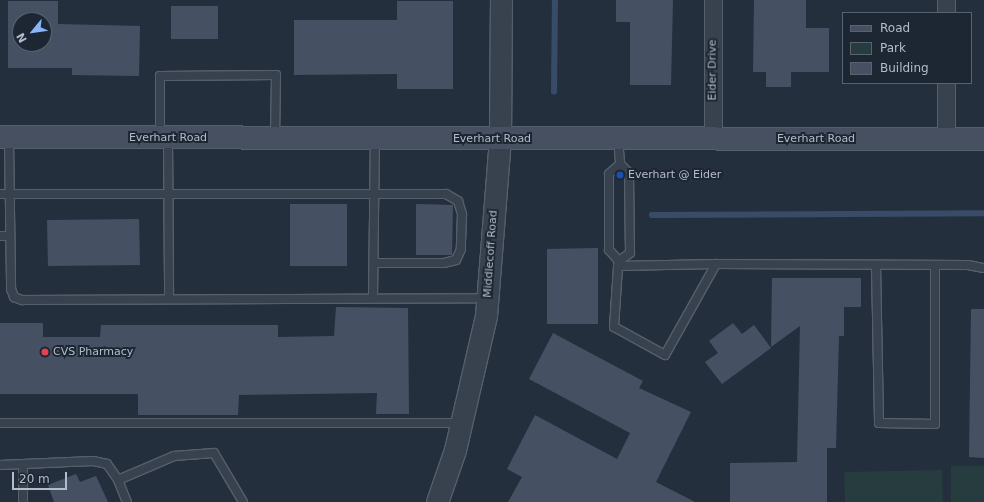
<!DOCTYPE html>
<html>
<head>
<meta charset="utf-8">
<style>
  body { margin:0 }
  #map { position:relative; width:984px; height:502px; overflow:hidden; background:#242f3e; font-family:"DejaVu Sans",sans-serif }
  div>[style] { position:absolute }
  .green>* { inset:0; background:#263c3f }
  .stream>* { height:5.5px; margin:-2.75px; padding:0 2.75px; transform-origin:2.75px; border-radius:2.75px; background:#394c67 }
  .building>* { inset:0; background:#455162 }
  .roads { filter:drop-shadow(1px 0 #565f6c) drop-shadow(-1px 0 #565f6c) drop-shadow(0 1px #565f6c) drop-shadow(0 -1px #565f6c) }
  .service>* { height:8px; margin:-4px; padding:0 4px; transform-origin:4px; border-radius:4px; background:#38414e }
  .minor>* { height:17px; margin:-8.5px; padding:0 8.5px; transform-origin:8.5px; border-radius:8.5px; background:#38414e }
  .tertiary>* { height:21px; margin:-10.5px; padding:0 10.5px; transform-origin:10.5px; border-radius:10.5px; background:#38414e }
  .secondary>* { height:22px; margin:-11px; padding:0 11px; transform-origin:11px; border-radius:11px; background:#465061 }
  .dots>* { width:11px; height:11px; translate:-50% -50%; box-sizing:border-box; border:2px solid #1d2633; border-radius:50% }
  span { translate:-50% -50%; white-space:nowrap; text-align:center; line-height:1.15; -webkit-text-stroke:4px #1d2633; paint-order:stroke }
  .street-label { font-size:11px; color:#b4bcc9 }
  .poi-label { font-size:11px; color:#b4bcc9 }
  .left { translate:0 -50%; text-align:left }
  .legend { position:absolute; left:842px; top:12px; width:130px; height:72px; box-sizing:border-box; background:#1d2633; border:1px solid #59626f; margin:0; padding:5px 7px; list-style:none; font-size:12px; color:#b4bcc9 }
  .legend li { display:flex; align-items:center; gap:8px; height:20px }
  .legend b { width:20px; border:1px solid #59626f }
  .north { position:absolute; left:12px; top:12px; width:40px; height:40px; box-sizing:border-box; background:#1d2633; border:1px solid #59626f; border-radius:50%; rotate:241deg; font-size:11px; font-weight:700; line-height:16px; text-align:center; color:#b4bcc9 }
  .north::after { content:''; display:block; margin:auto; width:14px; height:18px; background:#8ab4f8; clip-path:polygon(50% 0,100% 100%,50% 72%,0 100%) }
  .scale { position:absolute; left:12px; top:472px; width:55px; height:18px; box-sizing:border-box; border:2px solid #b4bcc9; border-top:0; padding-left:5px; font-size:12px; line-height:14px; white-space:nowrap; color:#b4bcc9; -webkit-text-stroke:3px #1d2633; paint-order:stroke }
</style>
</head>
<body>
<div id="map">
  <div class="green">
    <div style="clip-path:polygon(951px 466px,984px 466px,984px 502px,951px 502px)"></div>
    <div style="clip-path:polygon(942px 470px,943px 502px,845px 502px,844px 472px)"></div>
  </div>
  <div class="stream">
    <div style="left:554px;top:92px;width:92px;rotate:-89.4deg"></div>
    <div style="left:652px;top:215px;width:332px;rotate:-0.3deg"></div>
  </div>
  <div class="building">
    <div style="clip-path:polygon(616px 0,673px 0,671px 85px,630px 85px,630px 22px,616px 22px)"></div>
    <div style="clip-path:polygon(754px 0,806px 0,806px 28px,829px 28px,829px 72px,791px 72px,791px 87px,766px 87px,766px 72px,753px 72px)"></div>
    <div style="clip-path:polygon(evenodd,8px 1px,58px 1px,58px 24px,140px 26px,139px 76px,72px 75px,72px 68px,8px 68px,8px 1px,20px 20px,44px 20px,44px 44px,20px 44px,20px 20px)"></div>
    <div style="clip-path:polygon(397px 1px,453px 1px,453px 89px,397px 89px,397px 74px,294px 75px,294px 20px,397px 20px)"></div>
    <div style="clip-path:polygon(171px 6px,218px 6px,218px 39px,171px 39px)"></div>
    <div style="clip-path:polygon(290px 204px,347px 204px,347px 266px,290px 266px)"></div>
    <div style="clip-path:polygon(416px 204px,453px 205px,452px 255px,416px 255px)"></div>
    <div style="clip-path:polygon(139px 219px,140px 265px,48px 266px,47px 220px)"></div>
    <div style="clip-path:polygon(598px 248px,598px 324px,547px 324px,547px 249px)"></div>
    <div style="clip-path:polygon(772px 278px,861px 278px,861px 307px,844px 307px,844px 336px,839px 336px,836px 448px,827px 448px,827px 502px,730px 502px,730px 463px,797px 462px,800px 326px,771px 347px)"></div>
    <div style="clip-path:polygon(336px 307px,408px 308px,409px 414px,376px 414px,377px 393px,239px 395px,238px 415px,138px 415px,138px 394px,0 394px,0 323px,43px 323px,43px 337px,100px 337px,101px 325px,278px 325px,278px 337px,334px 336px)"></div>
    <div style="clip-path:polygon(971px 309px,984px 309px,984px 458px,969px 457px)"></div>
    <div style="clip-path:polygon(733px 323px,742px 334px,754px 325px,771px 348px,722px 384px,705px 362px,718px 353px,709px 341px)"></div>
    <div style="clip-path:polygon(553px 333px,643px 381px,639px 388px,691px 412px,656px 482px,695px 502px,508px 502px,522px 477px,507px 469px,535px 415px,617px 459px,630px 433px,529px 379px)"></div>
    <div style="clip-path:polygon(76px 474px,80px 482px,96px 476px,108px 502px,54px 502px,48px 485px)"></div>
  </div>
  <div class="roads">
    <div class="service">
      <div style="left:160px;top:137px;width:61px;rotate:-90deg"></div>
      <div style="left:160px;top:76px;width:116px;rotate:-0.5deg"></div>
      <div style="left:276px;top:75px;width:63px;rotate:90.9deg"></div>
      <div style="left:9px;top:138px;width:151px;rotate:89.2deg"></div>
      <div style="left:11px;top:289px;width:9px;rotate:69deg"></div>
      <div style="left:14px;top:297px;width:9px;rotate:21deg"></div>
      <div style="left:22px;top:300px;width:464px;rotate:-0.2deg"></div>
      <div style="left:168px;top:138px;width:161px;rotate:89.6deg"></div>
      <div style="left:618px;top:139px;width:25px;rotate:85deg"></div>
      <div style="left:620px;top:164px;width:13px;rotate:45deg"></div>
      <div style="left:629px;top:173px;width:80px;rotate:89.3deg"></div>
      <div style="left:630px;top:253px;width:14px;rotate:144deg"></div>
      <div style="left:619px;top:261px;width:15px;rotate:-132deg"></div>
      <div style="left:609px;top:250px;width:76px;rotate:-90deg"></div>
      <div style="left:609px;top:174px;width:15px;rotate:-42deg"></div>
      <div style="left:0;top:194px;width:446px"></div>
      <div style="left:446px;top:194px;width:14px;rotate:30deg"></div>
      <div style="left:458px;top:201px;width:14px;rotate:73deg"></div>
      <div style="left:462px;top:214px;width:35px;rotate:92deg"></div>
      <div style="left:461px;top:249px;width:12px;rotate:114deg"></div>
      <div style="left:456px;top:260px;width:12px;rotate:166deg"></div>
      <div style="left:444px;top:263px;width:70px;rotate:180deg"></div>
      <div style="left:0;top:236px;width:10px"></div>
      <div style="left:716px;top:264px;width:252px;rotate:0.2deg"></div>
      <div style="left:968px;top:265px;width:16px;rotate:11deg"></div>
      <div style="left:876px;top:265px;width:158px;rotate:88.9deg"></div>
      <div style="left:879px;top:423px;width:56px;rotate:1deg"></div>
      <div style="left:935px;top:424px;width:159px;rotate:-90deg"></div>
      <div style="left:618px;top:266px;width:98px;rotate:-1.2deg"></div>
      <div style="left:716px;top:264px;width:104px;rotate:119.3deg"></div>
      <div style="left:665px;top:355px;width:58px;rotate:-151.2deg"></div>
      <div style="left:614px;top:327px;width:61px;rotate:-86.2deg"></div>
      <div style="left:618px;top:266px;width:5px;rotate:-79deg"></div>
      <div style="left:373px;top:298px;width:159px;rotate:-89.3deg"></div>
      <div style="left:0;top:423px;width:460px"></div>
      <div style="left:23px;top:464px;width:38px;rotate:90deg"></div>
      <div style="left:0;top:465px;width:93px;rotate:-2.5deg"></div>
      <div style="left:93px;top:461px;width:14px;rotate:12deg"></div>
      <div style="left:107px;top:464px;width:19px;rotate:55deg"></div>
      <div style="left:118px;top:480px;width:24px;rotate:68deg"></div>
      <div style="left:118px;top:480px;width:61px;rotate:-23.2deg"></div>
      <div style="left:174px;top:456px;width:40px;rotate:-4.3deg"></div>
      <div style="left:214px;top:453px;width:57px;rotate:59.4deg"></div>
    </div>
    <div class="minor">
      <div style="left:946px;top:13px;width:13px;rotate:-90deg"></div>
      <div style="left:713px;top:139px;width:139px;rotate:-90deg"></div>
      <div style="left:946px;top:139px;width:56px;rotate:-90deg"></div>
    </div>
    <div class="tertiary">
      <div style="left:437px;top:502px;width:55px;rotate:-70.9deg"></div>
      <div style="left:455px;top:450px;width:138px;rotate:-77deg"></div>
      <div style="left:486px;top:316px;width:177px;rotate:-85.5deg"></div>
      <div style="left:500px;top:140px;width:140px;rotate:-89.6deg"></div>
    </div>
    <div class="secondary">
      <div style="left:0;top:137px;width:984px;rotate:0.12deg"></div>
    </div>
  </div>
  <div class="dots">
    <div style="left:620px;top:175px;background:#1a4fb4"></div>
    <div style="left:45px;top:352px;background:#e0444e"></div>
  </div>
  <div class="street-label">
    <span style="left:713px;top:70px;rotate:-90deg">Eider Drive</span>
    <span style="left:168px;top:138px">Everhart Road</span>
    <span style="left:492px;top:139px">Everhart Road</span>
    <span style="left:816px;top:139px">Everhart Road</span>
    <span style="left:491px;top:254px;rotate:-86deg">Middlecoff Road</span>
  </div>
  <div class="poi-label">
    <span class="left" style="left:628px;top:175px">Everhart @ Eider</span>
    <span class="left" style="left:53px;top:352px">CVS Pharmacy</span>
  </div>
  <ul class="legend">
  <li><b style="height:5px;background:#465061"></b>Road</li>
  <li><b style="height:11px;background:#263c3f"></b>Park</li>
  <li><b style="height:11px;background:#455162"></b>Building</li>
  </ul>
  <div class="north">N</div>
  <div class="scale">20 m</div>
</div>
</body>
</html>
